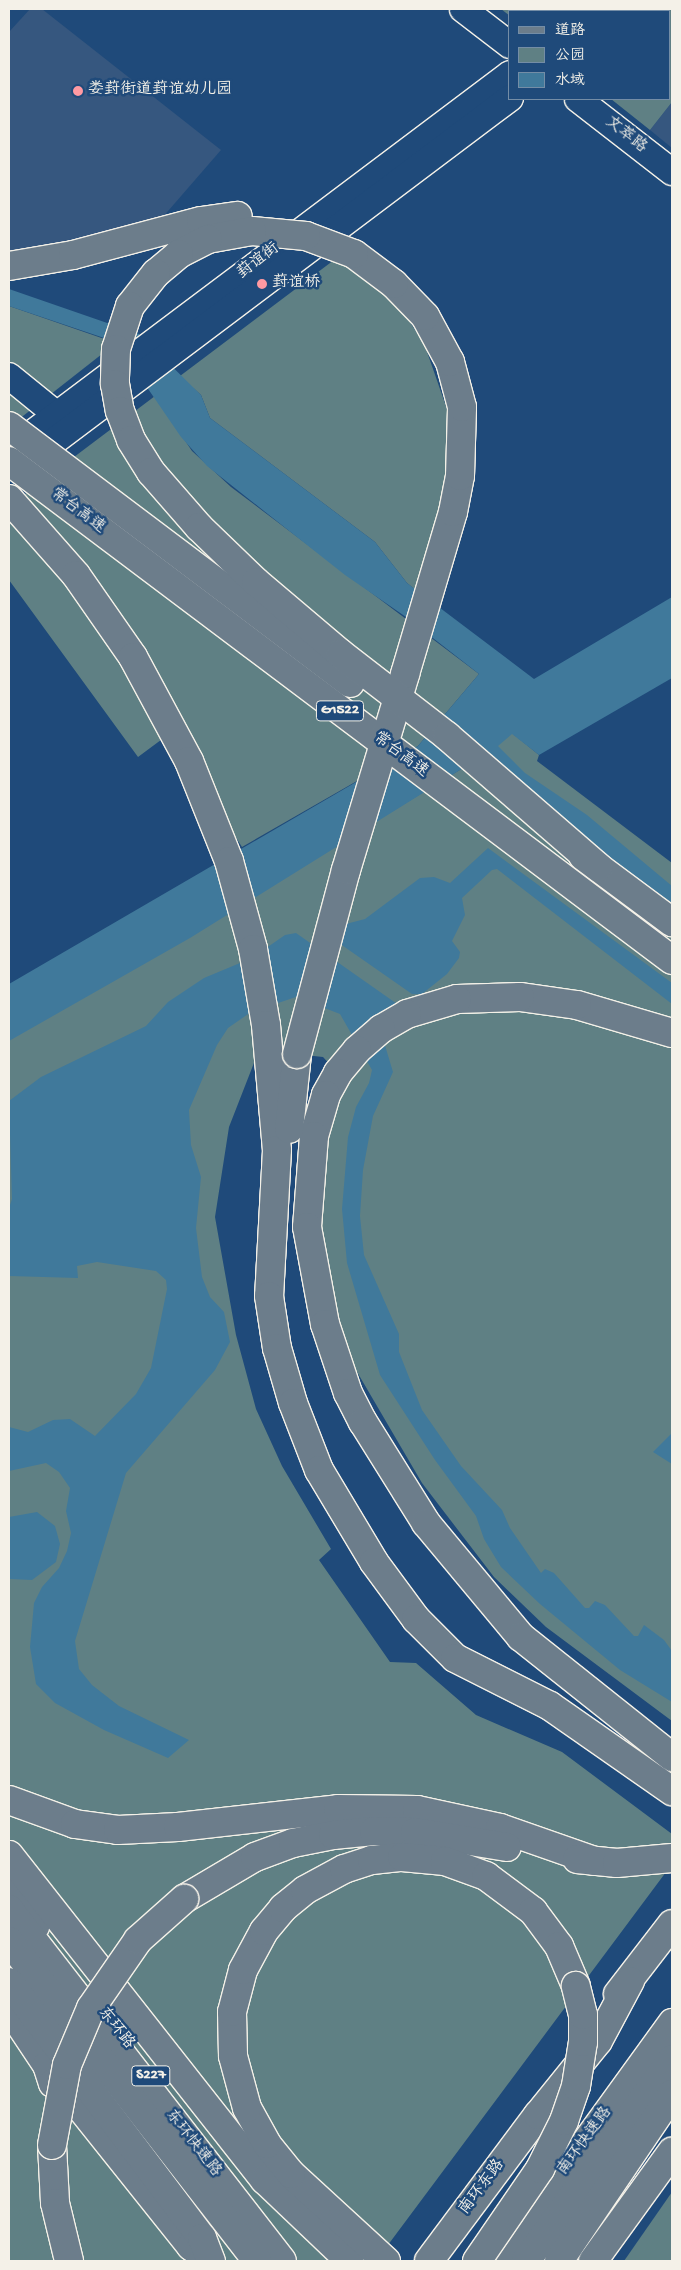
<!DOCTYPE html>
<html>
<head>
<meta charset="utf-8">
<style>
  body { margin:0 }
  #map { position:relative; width:681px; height:2270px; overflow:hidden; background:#1f4a7a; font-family:"Gochi Hand","LXGW WenKai TC",sans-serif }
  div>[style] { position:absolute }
  .built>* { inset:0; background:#36577f }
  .green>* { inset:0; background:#5f8084 }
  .water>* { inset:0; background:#40799b }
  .roads { filter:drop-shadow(1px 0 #f4f1e8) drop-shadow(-1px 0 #f4f1e8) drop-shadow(0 1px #f4f1e8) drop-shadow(0 -1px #f4f1e8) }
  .secondary>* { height:26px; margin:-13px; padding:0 13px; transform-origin:13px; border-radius:13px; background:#1f4a7a }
  .primary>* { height:28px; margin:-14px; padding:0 14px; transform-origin:14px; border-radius:14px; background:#6c7d8b }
  .trunk>* { height:28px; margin:-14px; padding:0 14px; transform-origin:14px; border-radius:14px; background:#6c7d8b }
  .motorway>* { height:28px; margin:-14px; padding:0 14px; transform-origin:14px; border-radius:14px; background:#6c7d8b }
  .bridges { filter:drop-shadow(1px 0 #f4f1e8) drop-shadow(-1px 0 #f4f1e8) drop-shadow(0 1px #f4f1e8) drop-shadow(0 -1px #f4f1e8) }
  .trunk-bridge>* { height:28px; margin:-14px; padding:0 14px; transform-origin:14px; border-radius:14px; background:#6c7d8b }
  .motorway-bridge>* { height:28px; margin:-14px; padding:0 14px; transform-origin:14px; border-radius:14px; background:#6c7d8b }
  .dots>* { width:14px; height:14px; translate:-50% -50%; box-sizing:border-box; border:2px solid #1f4a7a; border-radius:50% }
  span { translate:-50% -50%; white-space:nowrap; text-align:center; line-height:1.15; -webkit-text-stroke:5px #1f4a7a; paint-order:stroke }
  .shield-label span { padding:1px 4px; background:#1f4a7a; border:1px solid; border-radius:4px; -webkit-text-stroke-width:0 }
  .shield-label { font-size:15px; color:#f4f1e8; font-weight:700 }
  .poi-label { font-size:16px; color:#f4f1e8 }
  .left { translate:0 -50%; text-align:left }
  .street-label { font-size:16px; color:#f4f1e8 }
  .frame { position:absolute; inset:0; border:10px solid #f4f1e8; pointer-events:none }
  .legend { position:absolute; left:508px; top:10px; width:162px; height:90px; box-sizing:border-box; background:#1f4a7a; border:1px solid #748da6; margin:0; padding:6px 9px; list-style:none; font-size:15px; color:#f4f1e8 }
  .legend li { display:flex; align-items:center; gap:10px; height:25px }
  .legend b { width:25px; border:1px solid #748da6 }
</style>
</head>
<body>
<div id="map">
  <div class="built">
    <div style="clip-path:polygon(30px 9px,42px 9px,221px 150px,162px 218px,9px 254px,9px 32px)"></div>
    <div style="clip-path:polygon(672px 102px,672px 148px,650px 130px)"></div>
  </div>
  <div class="green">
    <div style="clip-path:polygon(501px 9px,672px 9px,672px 102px,650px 130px,611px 99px,670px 99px,670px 11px,510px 11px,510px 16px)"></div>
    <div style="clip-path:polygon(334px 260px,354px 268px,400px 306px,425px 346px,448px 412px,449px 457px,441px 505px,417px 591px,407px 583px,375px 542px,210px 418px,201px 395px,180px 376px)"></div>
    <div style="clip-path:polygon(9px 306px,116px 343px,9px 427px)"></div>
    <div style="clip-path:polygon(155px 396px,192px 451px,231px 487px,479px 674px,418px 746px,242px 847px,169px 734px,138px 757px,9px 580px,9px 506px)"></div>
    <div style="clip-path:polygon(512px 733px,539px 755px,537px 761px,672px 863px,672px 1721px,546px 1627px,494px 1577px,422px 1483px,353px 1365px,330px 1294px,318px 1215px,322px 1128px,347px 1083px,323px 1057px,259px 1050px,229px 1127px,215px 1217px,236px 1335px,256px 1409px,282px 1466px,331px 1549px,319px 1560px,390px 1662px,416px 1663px,476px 1715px,562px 1752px,672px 1834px,672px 1864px,376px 2261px,9px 2261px,9px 1040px,286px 876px,476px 760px)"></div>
    <div style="clip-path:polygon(672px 2192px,672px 2261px,624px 2261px)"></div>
  </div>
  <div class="water">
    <div style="clip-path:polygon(9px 289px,139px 334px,201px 395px,210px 418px,375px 542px,407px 583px,534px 679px,672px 597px,672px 678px,539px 755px,512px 734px,498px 746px,525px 773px,587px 815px,672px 886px,672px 928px,476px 760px,190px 938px,9px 1041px,9px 984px,418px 746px,479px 674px,406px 617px,345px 575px,207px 466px,181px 437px,116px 342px,9px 306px)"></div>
    <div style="clip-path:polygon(488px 848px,672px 983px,672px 1004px,497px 869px,492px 870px,462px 898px,465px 915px,452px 941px,460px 952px,459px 958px,447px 974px,422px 994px,412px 994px,336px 941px,338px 926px,365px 919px,420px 878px,434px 877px,450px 883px)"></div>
    <div style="clip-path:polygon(296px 933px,400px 1006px,384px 1042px,393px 1072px,373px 1116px,363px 1170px,360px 1216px,364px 1255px,399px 1334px,399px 1352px,422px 1410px,461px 1466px,502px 1510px,510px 1528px,541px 1573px,545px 1569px,554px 1573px,585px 1608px,589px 1608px,595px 1601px,605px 1605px,634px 1636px,638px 1636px,644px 1625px,664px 1640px,672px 1651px,672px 1702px,620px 1670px,540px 1604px,501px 1567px,484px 1539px,476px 1516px,435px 1460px,380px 1375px,347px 1263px,342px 1209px,348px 1137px,356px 1107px,369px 1083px,372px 1070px,340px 1014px,296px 997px,251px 1012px,228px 1028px,217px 1045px,189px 1110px,191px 1145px,201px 1177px,196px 1228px,202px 1277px,210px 1297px,224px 1312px,230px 1342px,215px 1370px,126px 1473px,75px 1641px,79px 1669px,92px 1685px,119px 1706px,189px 1740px,168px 1758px,104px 1730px,55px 1703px,36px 1684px,30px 1647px,34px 1603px,42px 1587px,59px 1568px,67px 1551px,71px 1533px,66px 1511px,70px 1488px,59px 1472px,46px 1463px,9px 1471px,9px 1427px,28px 1432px,53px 1420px,70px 1419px,95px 1436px,136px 1394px,151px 1368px,167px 1289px,166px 1280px,156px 1271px,97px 1262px,77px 1266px,78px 1278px,9px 1276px,9px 1208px,12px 1199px,9px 1101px,41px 1077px,146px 1026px,168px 1002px,204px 978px,252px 958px,285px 935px)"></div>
    <div style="clip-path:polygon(672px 1433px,672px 1464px,653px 1452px)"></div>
    <div style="clip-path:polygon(37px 1512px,55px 1526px,60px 1544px,56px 1562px,32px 1580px,9px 1579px,9px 1517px)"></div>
  </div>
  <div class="roads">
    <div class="secondary">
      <div style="left:463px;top:9px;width:59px;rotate:37.5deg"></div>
      <div style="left:578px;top:99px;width:119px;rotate:37.8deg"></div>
      <div style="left:9px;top:376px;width:62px;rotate:39.1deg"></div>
      <div style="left:57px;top:415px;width:16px;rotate:68deg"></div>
      <div style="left:9px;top:451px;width:627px;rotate:-36.96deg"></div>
      <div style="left:25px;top:463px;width:607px;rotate:-36.96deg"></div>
    </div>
    <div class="primary">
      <div style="left:9px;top:1891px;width:44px;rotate:53.4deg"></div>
      <div style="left:618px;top:1994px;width:88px;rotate:-52.4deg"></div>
      <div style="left:9px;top:2008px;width:69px;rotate:56.3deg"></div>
      <div style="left:47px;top:2065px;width:19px;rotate:72deg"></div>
      <div style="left:53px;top:2083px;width:24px;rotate:36deg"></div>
      <div style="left:72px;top:2097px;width:191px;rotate:51.4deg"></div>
      <div style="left:191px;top:2246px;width:24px;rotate:38deg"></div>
      <div style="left:429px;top:2261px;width:182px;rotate:-53.3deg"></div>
      <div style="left:538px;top:2115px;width:95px;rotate:-51deg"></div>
      <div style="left:598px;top:2041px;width:68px;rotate:-61.9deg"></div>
      <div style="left:593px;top:2261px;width:135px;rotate:-54.1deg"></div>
    </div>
    <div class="trunk">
      <div style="left:9px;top:1800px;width:70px;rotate:20deg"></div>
      <div style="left:75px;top:1824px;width:43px;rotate:7.9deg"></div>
      <div style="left:118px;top:1830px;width:60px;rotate:-2.9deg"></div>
      <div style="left:178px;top:1827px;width:161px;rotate:-6.4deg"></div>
      <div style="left:338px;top:1809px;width:79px;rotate:0.7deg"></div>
      <div style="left:417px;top:1810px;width:85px;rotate:12.2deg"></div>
      <div style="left:500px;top:1828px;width:100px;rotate:19.3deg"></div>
      <div style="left:9px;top:1855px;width:414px;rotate:51.8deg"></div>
      <div style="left:265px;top:2180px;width:117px;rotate:43.6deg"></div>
      <div style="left:577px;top:1859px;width:40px;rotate:5.7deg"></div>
      <div style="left:617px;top:1863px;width:55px;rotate:-5.2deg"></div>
      <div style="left:184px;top:1899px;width:82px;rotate:-30.6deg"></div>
      <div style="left:255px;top:1857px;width:40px;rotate:-20.2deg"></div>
      <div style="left:293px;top:1843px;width:41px;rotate:-11.3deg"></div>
      <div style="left:333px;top:1835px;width:41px;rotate:-5.6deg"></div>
      <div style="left:374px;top:1831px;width:41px;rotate:1.4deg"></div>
      <div style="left:415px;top:1832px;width:93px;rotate:9.3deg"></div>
      <div style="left:9px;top:1909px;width:445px;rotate:52.2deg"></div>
      <div style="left:9px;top:1941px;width:405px;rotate:52.2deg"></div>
      <div style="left:9px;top:1982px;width:321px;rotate:53deg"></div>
      <div style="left:202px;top:2238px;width:25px;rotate:69deg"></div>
      <div style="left:52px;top:2145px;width:58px;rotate:87deg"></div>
      <div style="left:55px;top:2203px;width:60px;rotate:76.4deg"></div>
      <div style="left:386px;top:2261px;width:129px;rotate:-137.5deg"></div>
      <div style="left:291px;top:2174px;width:38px;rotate:-129deg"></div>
      <div style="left:267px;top:2144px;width:41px;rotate:-119.1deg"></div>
      <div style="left:247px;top:2108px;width:54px;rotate:-105.1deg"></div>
      <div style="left:233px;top:2056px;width:44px;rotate:-91.3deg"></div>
      <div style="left:232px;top:2012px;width:43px;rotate:-75.3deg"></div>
      <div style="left:243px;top:1970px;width:44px;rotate:-61.7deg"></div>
      <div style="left:264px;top:1931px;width:30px;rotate:-50deg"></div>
      <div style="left:283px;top:1908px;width:28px;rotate:-39deg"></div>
      <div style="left:305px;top:1890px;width:44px;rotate:-28.3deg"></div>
      <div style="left:344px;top:1869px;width:29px;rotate:-18deg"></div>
      <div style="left:372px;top:1860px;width:30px;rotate:-6deg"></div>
      <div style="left:402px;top:1857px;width:43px;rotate:5.3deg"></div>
      <div style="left:445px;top:1861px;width:44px;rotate:20.1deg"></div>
      <div style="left:486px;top:1876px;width:59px;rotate:36.7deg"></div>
      <div style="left:533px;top:1911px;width:44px;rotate:53.4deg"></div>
      <div style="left:559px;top:1946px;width:43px;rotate:67deg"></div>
      <div style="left:500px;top:2261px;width:294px;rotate:-54.1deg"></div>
      <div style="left:526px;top:2261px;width:249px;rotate:-54.1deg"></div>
      <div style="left:559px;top:2261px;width:202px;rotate:-55.9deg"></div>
    </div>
    <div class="motorway">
      <div style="left:9px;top:499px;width:101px;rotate:48.6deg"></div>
      <div style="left:76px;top:575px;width:100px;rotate:55.2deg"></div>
      <div style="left:133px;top:657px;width:118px;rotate:61.7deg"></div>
      <div style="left:189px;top:761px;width:108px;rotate:68.2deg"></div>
      <div style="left:229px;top:861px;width:91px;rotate:74.7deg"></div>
      <div style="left:253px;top:949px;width:77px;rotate:80.3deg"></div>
      <div style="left:266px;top:1025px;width:125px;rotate:85deg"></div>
      <div style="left:277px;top:1150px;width:146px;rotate:93.1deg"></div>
      <div style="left:269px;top:1296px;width:53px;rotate:81.3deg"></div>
      <div style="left:277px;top:1348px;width:57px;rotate:73.8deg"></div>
      <div style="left:293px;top:1403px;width:72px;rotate:68.8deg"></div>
      <div style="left:319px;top:1470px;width:107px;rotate:59.1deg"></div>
      <div style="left:374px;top:1562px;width:71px;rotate:53.6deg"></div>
      <div style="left:416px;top:1619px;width:55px;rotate:45deg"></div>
      <div style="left:455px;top:1658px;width:106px;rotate:26.8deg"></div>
      <div style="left:550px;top:1706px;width:149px;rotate:34.9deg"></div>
      <div style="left:672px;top:1033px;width:99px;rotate:-163.6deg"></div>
      <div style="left:577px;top:1005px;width:58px;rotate:-172deg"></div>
      <div style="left:520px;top:997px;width:63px;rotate:178.2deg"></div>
      <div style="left:457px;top:999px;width:52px;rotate:163.3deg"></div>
      <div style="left:407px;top:1014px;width:30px;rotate:150deg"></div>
      <div style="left:381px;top:1029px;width:32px;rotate:139deg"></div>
      <div style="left:357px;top:1050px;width:30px;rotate:130deg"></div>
      <div style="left:338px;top:1073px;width:25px;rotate:119deg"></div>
      <div style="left:326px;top:1095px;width:43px;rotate:106.3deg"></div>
      <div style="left:314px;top:1136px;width:91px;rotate:94.4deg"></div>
      <div style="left:307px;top:1227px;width:99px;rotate:79.5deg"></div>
      <div style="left:325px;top:1324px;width:73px;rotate:71.6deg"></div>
      <div style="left:348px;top:1393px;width:33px;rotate:63deg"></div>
      <div style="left:363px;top:1422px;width:119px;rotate:58deg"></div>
      <div style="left:426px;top:1523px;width:148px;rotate:50.2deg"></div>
      <div style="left:521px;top:1637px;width:193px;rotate:38.5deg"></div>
      <div style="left:289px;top:1129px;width:75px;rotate:-83.9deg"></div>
    </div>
  </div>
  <div class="bridges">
    <div class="trunk-bridge">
      <div style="left:52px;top:2145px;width:81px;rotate:-79.4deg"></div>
      <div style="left:67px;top:2065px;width:62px;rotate:-67.2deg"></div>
      <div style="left:91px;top:2008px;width:83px;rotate:-55.3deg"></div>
      <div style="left:138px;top:1940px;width:62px;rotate:-41.7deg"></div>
      <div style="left:477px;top:2261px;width:112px;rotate:-55.6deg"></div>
      <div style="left:540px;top:2169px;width:54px;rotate:-63.4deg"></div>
      <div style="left:564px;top:2121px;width:37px;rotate:-71deg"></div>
      <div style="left:576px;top:2086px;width:45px;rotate:-81deg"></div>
      <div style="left:583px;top:2042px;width:27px;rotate:-90deg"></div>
      <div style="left:583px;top:2015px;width:30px;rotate:-104deg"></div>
    </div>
    <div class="motorway-bridge">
      <div style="left:9px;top:266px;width:65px;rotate:-9.8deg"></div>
      <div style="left:73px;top:255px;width:132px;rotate:-14.9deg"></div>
      <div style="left:201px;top:221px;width:37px;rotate:-8deg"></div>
      <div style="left:9px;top:426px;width:427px;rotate:37deg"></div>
      <div style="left:9px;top:461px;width:830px;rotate:36.97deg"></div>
      <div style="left:583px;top:856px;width:111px;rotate:36.6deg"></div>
      <div style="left:297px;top:1054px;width:190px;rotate:-75.1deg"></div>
      <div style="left:346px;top:870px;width:205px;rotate:-73.2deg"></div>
      <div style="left:405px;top:674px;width:169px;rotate:-73.5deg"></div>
      <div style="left:453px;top:512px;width:37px;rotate:-79deg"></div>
      <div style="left:460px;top:476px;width:69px;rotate:-88.3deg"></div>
      <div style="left:462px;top:407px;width:47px;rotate:-104.9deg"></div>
      <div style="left:450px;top:362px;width:52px;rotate:-118.5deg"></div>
      <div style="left:425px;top:316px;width:45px;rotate:-134.1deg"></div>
      <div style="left:394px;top:284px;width:50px;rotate:-143.1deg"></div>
      <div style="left:354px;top:254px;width:51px;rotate:-159.4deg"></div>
      <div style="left:306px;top:236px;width:54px;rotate:-174.7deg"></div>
      <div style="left:252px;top:231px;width:45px;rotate:169.7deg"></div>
      <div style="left:208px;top:239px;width:33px;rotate:153deg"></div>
      <div style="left:179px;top:254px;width:30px;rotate:140deg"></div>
      <div style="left:156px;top:273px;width:42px;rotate:128.2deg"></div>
      <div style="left:130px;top:306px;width:45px;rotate:108deg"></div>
      <div style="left:116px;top:349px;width:35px;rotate:92deg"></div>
      <div style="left:115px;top:384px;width:27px;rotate:80deg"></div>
      <div style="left:120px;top:411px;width:31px;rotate:69deg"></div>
      <div style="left:131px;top:440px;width:38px;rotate:58deg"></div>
      <div style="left:151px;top:472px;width:73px;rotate:48.9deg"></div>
      <div style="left:199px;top:527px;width:79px;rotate:44deg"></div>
      <div style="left:256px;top:582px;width:111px;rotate:40.3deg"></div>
      <div style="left:341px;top:654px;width:134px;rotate:37.7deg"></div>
      <div style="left:447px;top:736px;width:200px;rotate:40.9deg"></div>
    </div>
  </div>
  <div class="dots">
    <div style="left:78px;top:91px;background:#ff9aa2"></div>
    <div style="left:262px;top:284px;background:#ff9aa2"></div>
  </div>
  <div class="shield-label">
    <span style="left:340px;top:711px">G1522</span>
    <span style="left:151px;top:2076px">S227</span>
  </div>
  <div class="poi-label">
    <span class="left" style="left:88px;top:91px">娄葑街道葑谊幼儿园</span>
    <span class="left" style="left:272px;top:284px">葑谊桥</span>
  </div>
  <div class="street-label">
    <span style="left:625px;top:136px;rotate:38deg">文萃路</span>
    <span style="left:259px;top:262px;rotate:-37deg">葑谊街</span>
    <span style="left:77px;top:512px;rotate:37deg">常台高速</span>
    <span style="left:400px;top:756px;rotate:37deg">常台高速</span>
    <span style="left:115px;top:2029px;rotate:52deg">东环路</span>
    <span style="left:586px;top:2142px;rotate:-54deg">南环快速路</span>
    <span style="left:192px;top:2144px;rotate:52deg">东环快速路</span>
    <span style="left:483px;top:2188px;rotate:-53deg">南环东路</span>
  </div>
  <div class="frame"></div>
  <ul class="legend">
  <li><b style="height:6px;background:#6c7d8b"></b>道路</li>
  <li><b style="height:14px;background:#5f8084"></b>公园</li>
  <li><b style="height:14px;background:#40799b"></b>水域</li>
  </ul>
</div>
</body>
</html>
